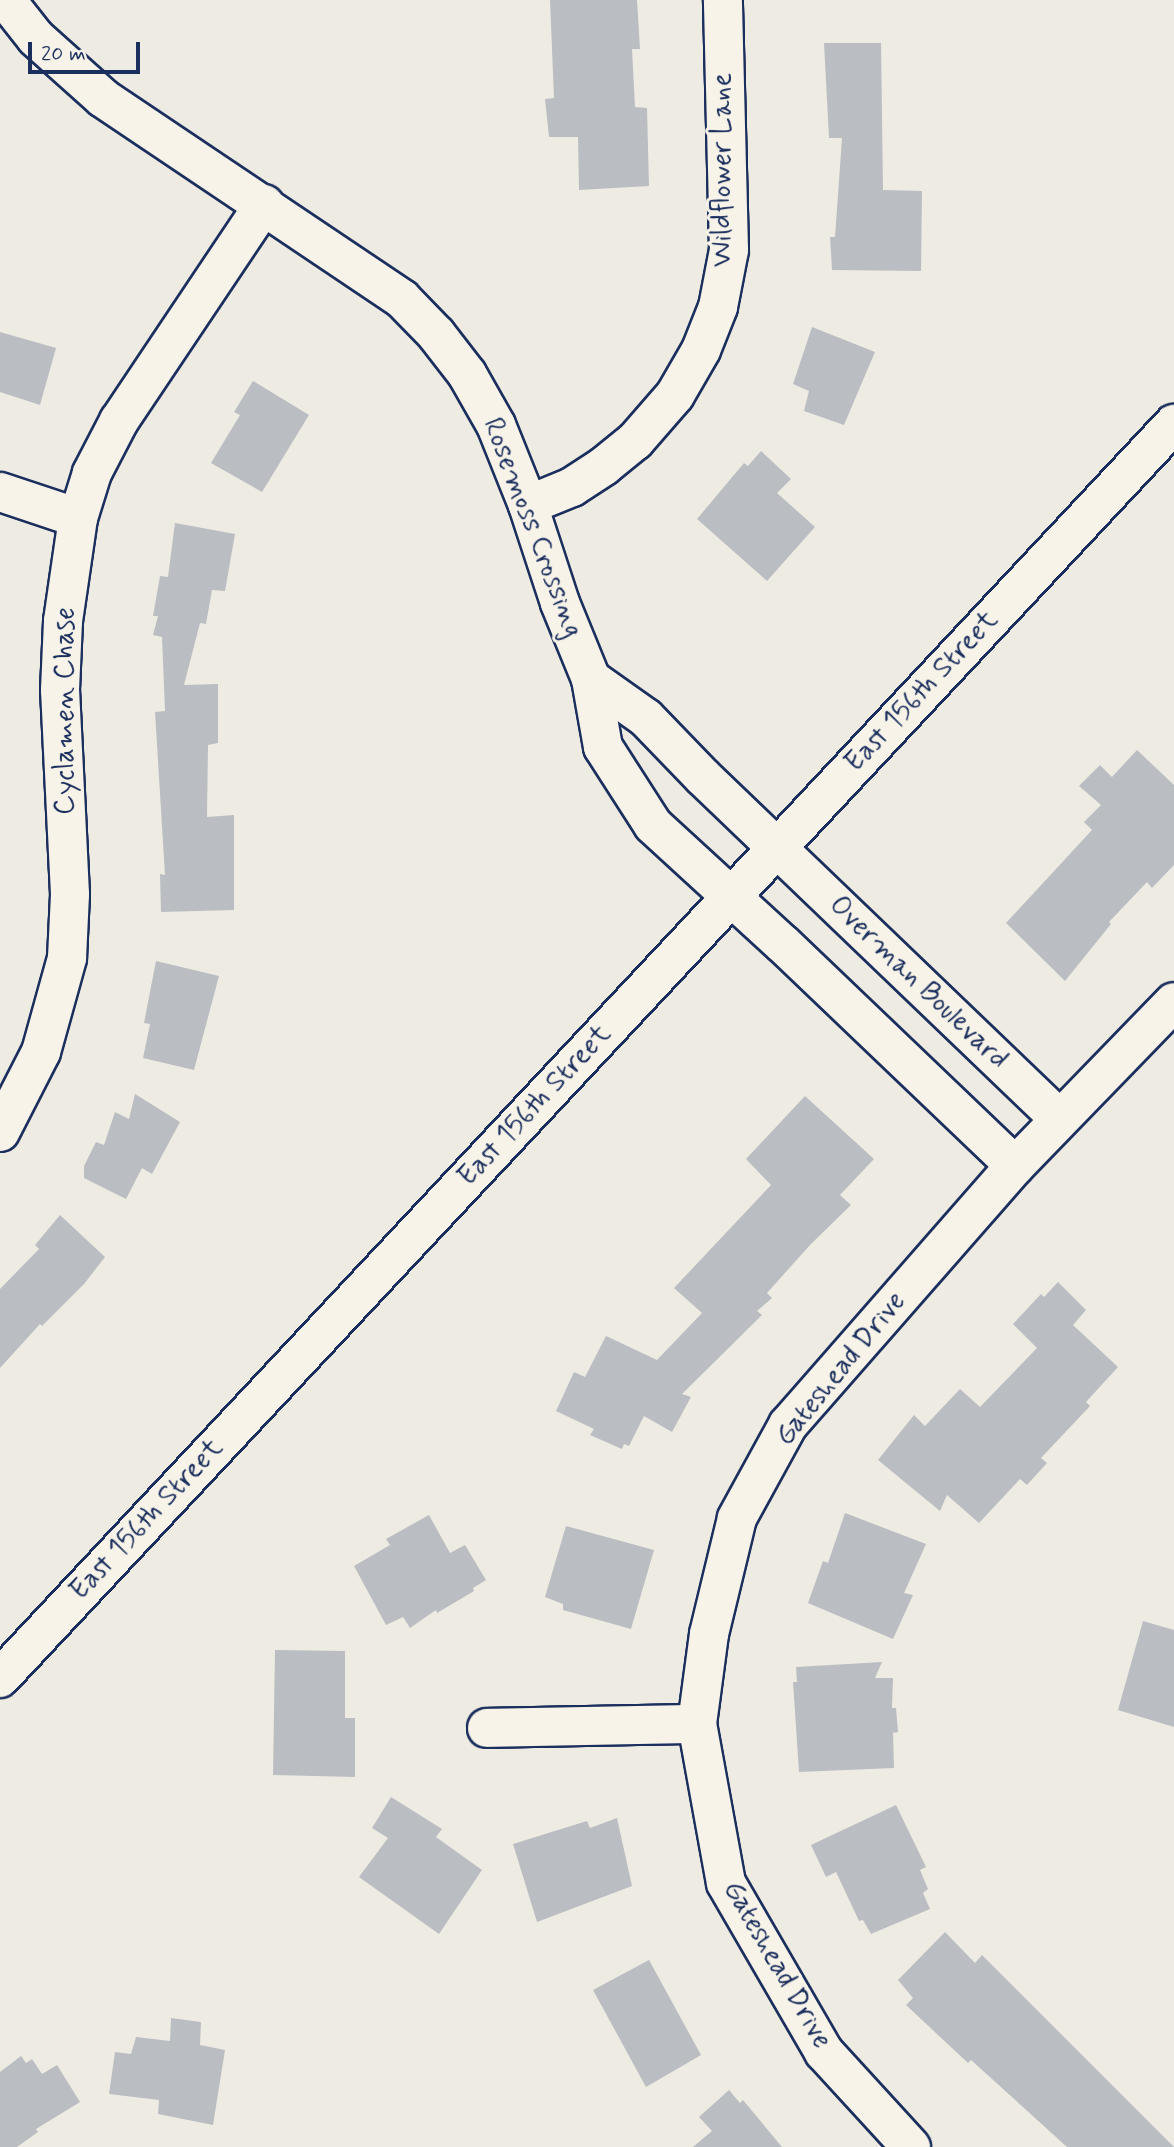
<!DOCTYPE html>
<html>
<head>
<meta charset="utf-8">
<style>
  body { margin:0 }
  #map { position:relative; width:1174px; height:2147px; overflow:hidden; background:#eeebe2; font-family:Mynerve,sans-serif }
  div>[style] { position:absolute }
  .building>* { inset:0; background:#babdc2 }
  .roads { filter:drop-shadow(2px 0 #1b2f5e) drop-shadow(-2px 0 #1b2f5e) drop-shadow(0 2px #1b2f5e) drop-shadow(0 -2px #1b2f5e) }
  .minor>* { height:38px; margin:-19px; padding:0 19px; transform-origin:19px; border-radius:19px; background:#f7f3e8 }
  span { translate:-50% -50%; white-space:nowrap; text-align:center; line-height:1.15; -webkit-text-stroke:6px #f7f3e8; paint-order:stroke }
  .street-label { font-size:28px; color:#1b2f5e }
  .scale { position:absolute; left:28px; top:42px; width:112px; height:32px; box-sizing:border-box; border:4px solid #1b2f5e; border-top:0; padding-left:9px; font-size:21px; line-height:24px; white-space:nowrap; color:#1b2f5e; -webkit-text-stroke:5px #f7f3e8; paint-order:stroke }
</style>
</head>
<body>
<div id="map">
  <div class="building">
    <div style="clip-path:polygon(550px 0,637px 0,640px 49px,632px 49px,635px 107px,647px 108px,649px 186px,579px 190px,578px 137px,549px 137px,545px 99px,554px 98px)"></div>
    <div style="clip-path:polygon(824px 43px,881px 43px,883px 190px,922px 191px,921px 271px,832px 270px,830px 237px,835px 237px,842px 138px,829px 138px)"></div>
    <div style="clip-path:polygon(812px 327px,875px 352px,844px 425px,804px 411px,809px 391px,793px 384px)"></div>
    <div style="clip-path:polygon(0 332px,56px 348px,40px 405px,0 392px)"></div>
    <div style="clip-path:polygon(253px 381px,309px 415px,262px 492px,211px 463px,240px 415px,234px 412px)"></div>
    <div style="clip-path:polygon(761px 451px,791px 479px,777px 493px,815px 527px,767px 581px,697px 519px,744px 463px,748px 466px)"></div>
    <div style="clip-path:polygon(175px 523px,235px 534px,225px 591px,212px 590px,206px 624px,200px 623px,184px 685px,218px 684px,218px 743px,208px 745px,207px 817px,234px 815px,234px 910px,161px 912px,160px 874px,165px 875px,155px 712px,165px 711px,162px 637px,153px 635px,158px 616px,153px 616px,160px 576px,168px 577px)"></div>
    <div style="clip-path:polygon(1137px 750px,1174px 785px,1174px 865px,1152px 888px,1147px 882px,1109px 922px,1111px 924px,1065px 981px,1006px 923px,1092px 830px,1084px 822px,1101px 805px,1079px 786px,1100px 765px,1112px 777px)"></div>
    <div style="clip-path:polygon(156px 961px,219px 976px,194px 1070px,143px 1058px,150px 1024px,144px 1023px)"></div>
    <div style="clip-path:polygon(135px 1094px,180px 1122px,152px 1174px,142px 1168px,126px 1199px,84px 1178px,84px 1166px,96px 1142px,104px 1145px,115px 1112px,129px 1119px)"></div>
    <div style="clip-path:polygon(805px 1096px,874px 1159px,840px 1195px,851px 1205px,810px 1245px,767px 1293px,772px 1298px,757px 1311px,762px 1315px,682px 1394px,691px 1397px,672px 1432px,644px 1416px,629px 1446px,624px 1444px,622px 1449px,590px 1435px,594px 1429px,556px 1411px,574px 1372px,585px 1377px,606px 1336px,657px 1360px,702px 1313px,674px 1288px,771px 1185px,746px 1159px)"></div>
    <div style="clip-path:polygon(60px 1215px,105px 1257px,84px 1284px,42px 1326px,40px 1324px,0 1368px,0 1289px,39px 1249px,35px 1245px)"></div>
    <div style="clip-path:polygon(1058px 1282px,1086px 1310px,1073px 1325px,1118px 1367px,1086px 1402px,1090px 1406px,1041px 1458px,1047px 1463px,1027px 1485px,1020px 1479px,979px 1523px,947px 1495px,940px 1511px,878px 1460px,914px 1415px,925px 1426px,960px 1389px,980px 1407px,1037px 1348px,1013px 1324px,1041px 1294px,1044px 1297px)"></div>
    <div style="clip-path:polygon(845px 1513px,926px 1544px,904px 1593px,913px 1595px,893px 1639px,808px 1603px,823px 1561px,828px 1563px)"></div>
    <div style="clip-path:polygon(429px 1515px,450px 1553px,465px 1545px,486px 1580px,473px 1588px,474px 1591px,437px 1613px,436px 1610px,410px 1628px,403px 1617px,386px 1625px,354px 1566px,390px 1545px,386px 1539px)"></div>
    <div style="clip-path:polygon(566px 1526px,654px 1550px,631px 1629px,563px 1610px,563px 1604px,545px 1597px)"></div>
    <div style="clip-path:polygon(1143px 1621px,1174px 1630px,1174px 1727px,1118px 1710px)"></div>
    <div style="clip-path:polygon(275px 1650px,345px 1651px,345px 1718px,355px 1718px,355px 1777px,273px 1775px)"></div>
    <div style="clip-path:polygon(882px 1662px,875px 1678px,893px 1678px,892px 1708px,896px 1708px,898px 1732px,893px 1733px,894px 1768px,799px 1772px,793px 1682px,797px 1682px,796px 1667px)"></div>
    <div style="clip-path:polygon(391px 1797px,442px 1829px,436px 1837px,482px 1870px,439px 1934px,359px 1877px,388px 1838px,372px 1828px)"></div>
    <div style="clip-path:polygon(896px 1805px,926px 1867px,920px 1870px,928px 1889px,923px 1893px,930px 1909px,871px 1934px,863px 1920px,859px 1921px,836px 1872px,826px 1877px,811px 1845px)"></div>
    <div style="clip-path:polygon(617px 1818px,632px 1886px,537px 1922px,513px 1844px,587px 1821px,590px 1828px)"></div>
    <div style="clip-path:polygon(945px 1932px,975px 1963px,982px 1955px,1174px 2147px,1067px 2147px,971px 2060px,968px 2063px,906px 2005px,913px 1998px,898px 1980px)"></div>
    <div style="clip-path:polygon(649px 1960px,701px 2055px,646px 2087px,593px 1990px)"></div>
    <div style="clip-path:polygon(171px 2018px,201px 2022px,200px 2045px,225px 2050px,213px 2125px,158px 2114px,159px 2100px,109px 2094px,115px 2052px,131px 2054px,136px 2037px,170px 2041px)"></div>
    <div style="clip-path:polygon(21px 2056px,26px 2063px,32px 2059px,42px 2074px,57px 2065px,80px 2102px,36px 2129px,38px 2132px,17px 2147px,0 2147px,0 2072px)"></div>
    <div style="clip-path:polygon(729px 2090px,740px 2103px,743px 2100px,782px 2147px,693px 2147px,712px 2131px,699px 2117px)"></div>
  </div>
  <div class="roads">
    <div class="minor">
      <div style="left:6px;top:0;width:48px;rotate:51.7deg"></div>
      <div style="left:36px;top:38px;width:90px;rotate:41.8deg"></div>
      <div style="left:103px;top:98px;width:360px;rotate:33.9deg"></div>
      <div style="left:402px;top:299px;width:49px;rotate:45.8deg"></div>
      <div style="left:436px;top:334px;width:51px;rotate:52.2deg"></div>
      <div style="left:467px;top:374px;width:59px;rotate:60.4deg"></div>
      <div style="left:496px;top:425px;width:86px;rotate:68.2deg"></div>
      <div style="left:528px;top:505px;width:103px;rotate:71.9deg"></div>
      <div style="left:560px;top:603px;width:82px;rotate:67.8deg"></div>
      <div style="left:591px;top:679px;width:69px;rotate:80deg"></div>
      <div style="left:603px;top:747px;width:93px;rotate:57.3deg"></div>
      <div style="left:653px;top:825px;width:176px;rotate:42.5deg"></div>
      <div style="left:783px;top:944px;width:321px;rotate:43.7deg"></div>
      <div style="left:0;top:492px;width:82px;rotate:18.4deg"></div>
      <div style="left:528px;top:505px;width:48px;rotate:-22.2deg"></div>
      <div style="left:572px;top:487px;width:38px;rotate:-33deg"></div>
      <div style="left:604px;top:466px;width:40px;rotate:-39deg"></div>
      <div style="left:635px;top:441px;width:61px;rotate:-49deg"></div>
      <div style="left:675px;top:395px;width:52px;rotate:-60deg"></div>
      <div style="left:701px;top:350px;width:46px;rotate:-68.4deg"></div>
      <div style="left:718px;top:307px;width:58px;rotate:-79.1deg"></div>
      <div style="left:729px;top:250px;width:250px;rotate:-91.4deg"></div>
      <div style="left:591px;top:679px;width:67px;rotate:35.3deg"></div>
      <div style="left:646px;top:718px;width:82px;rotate:46deg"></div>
      <div style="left:703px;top:777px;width:494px;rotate:43.8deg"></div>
      <div style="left:0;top:1132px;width:90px;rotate:-62.9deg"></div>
      <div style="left:41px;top:1052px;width:98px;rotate:-74.5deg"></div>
      <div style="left:67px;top:958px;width:64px;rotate:-87.3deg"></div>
      <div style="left:70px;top:894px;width:204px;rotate:-92.8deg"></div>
      <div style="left:60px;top:690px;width:69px;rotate:-87.5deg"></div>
      <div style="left:63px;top:621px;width:104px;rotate:-81.7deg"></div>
      <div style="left:78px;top:518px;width:47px;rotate:-72.7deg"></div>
      <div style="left:92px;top:473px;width:59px;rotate:-62.6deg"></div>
      <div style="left:119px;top:421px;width:261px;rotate:-56.2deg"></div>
      <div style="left:0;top:1678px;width:1718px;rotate:-46.89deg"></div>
      <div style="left:487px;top:1728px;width:210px;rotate:-1.1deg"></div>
      <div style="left:911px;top:2147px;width:129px;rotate:-132.5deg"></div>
      <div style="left:824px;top:2052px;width:195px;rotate:-120.1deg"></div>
      <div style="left:726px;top:1883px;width:162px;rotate:-100.3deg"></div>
      <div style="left:697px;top:1724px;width:91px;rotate:-82.4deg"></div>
      <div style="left:709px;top:1634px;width:119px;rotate:-76.4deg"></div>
      <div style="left:737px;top:1518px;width:106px;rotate:-61.3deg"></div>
      <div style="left:788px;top:1425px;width:344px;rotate:-48.8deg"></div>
      <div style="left:1015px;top:1166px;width:228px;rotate:-45.9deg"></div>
    </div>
  </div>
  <div class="street-label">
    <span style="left:723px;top:170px;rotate:-90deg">Wildflower Lane</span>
    <span style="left:532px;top:528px;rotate:69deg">Rosemoss Crossing</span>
    <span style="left:922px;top:692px;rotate:-47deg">East 156th Street</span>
    <span style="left:66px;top:711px;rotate:-90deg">Cyclamen Chase</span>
    <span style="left:918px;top:983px;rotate:44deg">Overman Boulevard</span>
    <span style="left:535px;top:1106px;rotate:-47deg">East 156th Street</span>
    <span style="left:841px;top:1369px;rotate:-51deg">Gateshead Drive</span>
    <span style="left:147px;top:1520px;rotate:-47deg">East 156th Street</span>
    <span style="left:777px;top:1965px;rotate:60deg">Gateshead Drive</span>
  </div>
  <div class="scale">20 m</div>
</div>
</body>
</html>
